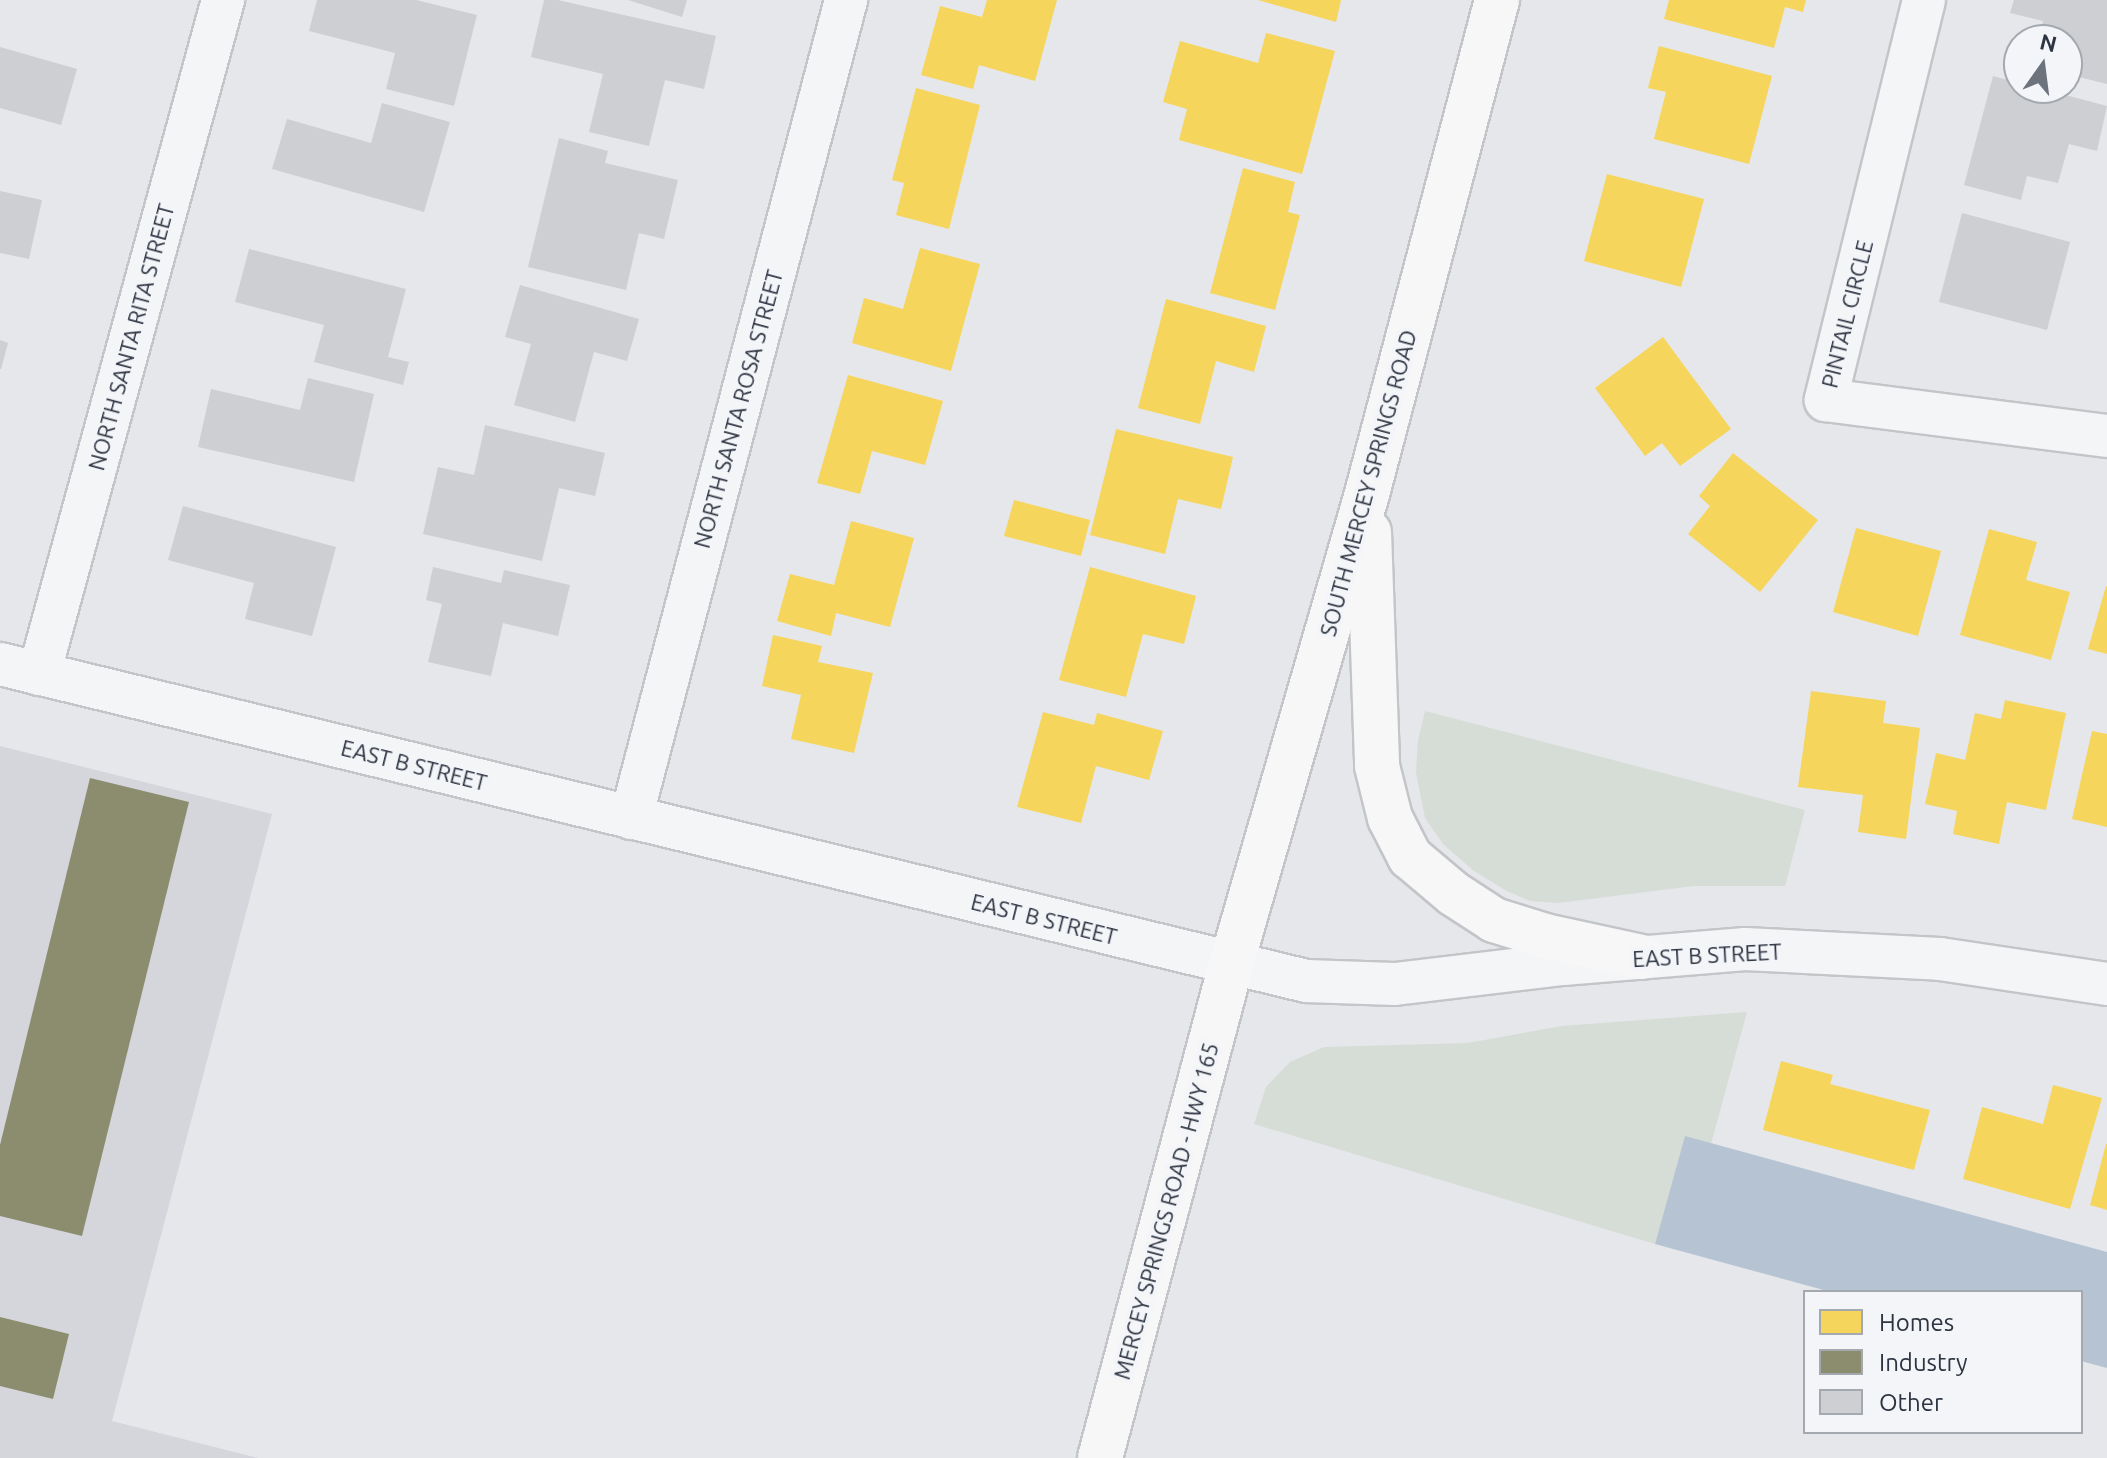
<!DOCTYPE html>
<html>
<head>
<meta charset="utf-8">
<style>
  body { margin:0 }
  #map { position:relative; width:2107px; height:1458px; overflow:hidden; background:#e5e7ea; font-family:Ubuntu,sans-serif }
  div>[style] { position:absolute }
  .built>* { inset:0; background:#d4d6dc }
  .green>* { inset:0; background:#d6ddd6 }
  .water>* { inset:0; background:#b6c3d2 }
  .homes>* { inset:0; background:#f6d55c }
  .industry>* { inset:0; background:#8c8c6e }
  .building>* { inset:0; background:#cdcfd2 }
  .roads { filter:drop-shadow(2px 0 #c3c5c8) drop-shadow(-2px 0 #c3c5c8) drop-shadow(0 2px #c3c5c8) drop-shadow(0 -2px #c3c5c8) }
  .minor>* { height:42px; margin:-21px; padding:0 21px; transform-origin:21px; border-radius:21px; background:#f4f5f6 }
  .primary>* { height:44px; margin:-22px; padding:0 22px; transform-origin:22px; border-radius:22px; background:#f7f7f8 }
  span { translate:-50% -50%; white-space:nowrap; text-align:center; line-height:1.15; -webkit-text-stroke:8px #f4f5f8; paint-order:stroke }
  .street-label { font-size:22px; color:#2d3442 }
  .legend { position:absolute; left:1803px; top:1290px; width:280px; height:144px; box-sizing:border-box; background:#f4f5f8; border:2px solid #a4a8af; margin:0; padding:10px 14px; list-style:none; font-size:24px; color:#2d3442 }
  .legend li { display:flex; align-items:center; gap:16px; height:40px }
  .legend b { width:40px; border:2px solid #a4a8af }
  .north { position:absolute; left:2003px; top:24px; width:80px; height:80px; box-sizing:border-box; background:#f4f5f8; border:2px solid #a4a8af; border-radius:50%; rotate:14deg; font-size:22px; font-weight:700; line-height:32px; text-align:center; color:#2d3442 }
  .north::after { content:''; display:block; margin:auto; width:28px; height:36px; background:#6d737d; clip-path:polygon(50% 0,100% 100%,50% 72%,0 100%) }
</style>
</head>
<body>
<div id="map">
  <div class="built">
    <div style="clip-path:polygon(0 746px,272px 814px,112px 1421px,258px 1458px,0 1458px)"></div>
  </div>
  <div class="green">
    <div style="clip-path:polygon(1425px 711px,1805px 810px,1785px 886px,1694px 886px,1558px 903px,1530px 901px,1505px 890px,1474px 871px,1443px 844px,1425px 818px,1416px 773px,1418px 740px)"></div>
    <div style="clip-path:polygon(1747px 1012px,1711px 1144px,1685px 1137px,1655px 1244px,1254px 1124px,1266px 1087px,1290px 1062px,1324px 1047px,1468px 1043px,1562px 1026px)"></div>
  </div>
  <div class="water">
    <div style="clip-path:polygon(1685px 1136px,2107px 1252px,2107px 1368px,2081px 1361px,2081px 1292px,1831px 1292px,1655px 1244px)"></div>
  </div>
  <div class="homes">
    <div style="clip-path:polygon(987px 0,1057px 0,1035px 81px,979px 65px,973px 89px,921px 75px,940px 6px,982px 17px)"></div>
    <div style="clip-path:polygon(1258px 0,1341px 0,1336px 22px)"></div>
    <div style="clip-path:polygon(1669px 0,1806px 0,1803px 12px,1785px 7px,1774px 48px,1664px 19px)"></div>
    <div style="clip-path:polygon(1266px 33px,1335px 51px,1302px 174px,1179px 140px,1187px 109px,1163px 102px,1180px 41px,1258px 63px)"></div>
    <div style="clip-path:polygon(1659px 46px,1772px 76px,1749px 164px,1654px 139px,1666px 92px,1648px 88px)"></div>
    <div style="clip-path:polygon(916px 88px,980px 105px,949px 229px,896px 215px,904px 183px,892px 180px)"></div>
    <div style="clip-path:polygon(1243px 168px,1295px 182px,1288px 212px,1300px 215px,1275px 310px,1210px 293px)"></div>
    <div style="clip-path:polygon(1607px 174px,1704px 199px,1681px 287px,1584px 261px)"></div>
    <div style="clip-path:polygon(920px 248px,980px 264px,951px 371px,852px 343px,864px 298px,903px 309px)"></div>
    <div style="clip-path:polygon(1166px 299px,1266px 326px,1254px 372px,1216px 361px,1200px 424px,1138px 408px)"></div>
    <div style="clip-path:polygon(1663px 337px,1731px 429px,1680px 466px,1662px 443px,1645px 456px,1595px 388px)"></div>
    <div style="clip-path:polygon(848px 375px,943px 401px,925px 465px,872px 451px,860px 494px,817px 483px)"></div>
    <div style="clip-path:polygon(1116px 429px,1233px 457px,1221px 509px,1178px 499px,1165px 554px,1090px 535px)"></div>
    <div style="clip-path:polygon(1733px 453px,1818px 520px,1760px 592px,1688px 534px,1710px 506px,1699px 496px)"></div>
    <div style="clip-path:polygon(1014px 500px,1090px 520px,1081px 556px,1004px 536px)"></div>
    <div style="clip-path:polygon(851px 521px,914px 538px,890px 627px,836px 613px,831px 636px,777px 621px,790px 574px,834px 585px)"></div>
    <div style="clip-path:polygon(1856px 528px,1941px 551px,1918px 636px,1833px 612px)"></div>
    <div style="clip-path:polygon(1989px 529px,2037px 542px,2026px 580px,2070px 592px,2051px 660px,1960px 635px)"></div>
    <div style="clip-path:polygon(1090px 567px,1196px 596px,1184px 644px,1143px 634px,1126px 697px,1059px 680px)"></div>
    <div style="clip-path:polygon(2106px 586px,2107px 587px,2107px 654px,2088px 649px)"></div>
    <div style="clip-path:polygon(773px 635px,822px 646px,818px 662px,873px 673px,854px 753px,791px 739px,801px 695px,762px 686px)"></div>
    <div style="clip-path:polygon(1811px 691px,1886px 701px,1883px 723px,1920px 728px,1906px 839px,1858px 832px,1863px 795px,1798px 787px)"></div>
    <div style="clip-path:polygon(2005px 700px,2066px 713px,2046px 810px,2007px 802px,1999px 844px,1953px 834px,1957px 811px,1925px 804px,1936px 753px,1965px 760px,1975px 713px,2001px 719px)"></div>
    <div style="clip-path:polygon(1043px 712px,1094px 725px,1097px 713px,1163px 731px,1149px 780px,1096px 766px,1081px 823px,1017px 807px)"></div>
    <div style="clip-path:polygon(2092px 731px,2107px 734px,2107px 827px,2072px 819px)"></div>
    <div style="clip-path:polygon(1781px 1061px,1833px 1075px,1830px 1084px,1930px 1110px,1914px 1170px,1763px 1130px)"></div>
    <div style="clip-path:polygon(2053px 1085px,2102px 1098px,2070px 1209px,1963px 1179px,1982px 1107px,2043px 1124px)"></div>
    <div style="clip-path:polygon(2106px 1144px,2107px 1144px,2107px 1210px,2090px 1205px)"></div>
  </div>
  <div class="industry">
    <div style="clip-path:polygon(90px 778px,189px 802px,82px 1236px,0 1216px,0 1145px)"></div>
    <div style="clip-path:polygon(0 1317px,69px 1334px,53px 1399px,0 1386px)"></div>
  </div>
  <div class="building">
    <div style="clip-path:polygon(317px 0,416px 0,477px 15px,454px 106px,386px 89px,395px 53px,309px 31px)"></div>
    <div style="clip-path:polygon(544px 0,558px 0,716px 36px,704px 89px,665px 80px,649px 146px,589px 132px,603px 74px,531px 57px)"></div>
    <div style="clip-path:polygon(628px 0,687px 0,682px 17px)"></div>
    <div style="clip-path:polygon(2014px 0,2107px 0,2107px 84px,2067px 74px,2067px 40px,2038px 40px,2043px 21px,2010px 13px)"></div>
    <div style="clip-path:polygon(0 47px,77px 69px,61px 125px,0 108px)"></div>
    <div style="clip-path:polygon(1993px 76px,2019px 83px,2019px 88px,2039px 88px,2107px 106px,2097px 151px,2069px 144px,2058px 183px,2027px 176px,2021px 200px,1964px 185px)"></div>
    <div style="clip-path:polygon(382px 103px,450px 122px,424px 212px,272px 169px,287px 119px,371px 143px)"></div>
    <div style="clip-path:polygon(559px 138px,608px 151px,605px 163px,678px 180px,664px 239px,639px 233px,626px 290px,528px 267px)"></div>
    <div style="clip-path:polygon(0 191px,42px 200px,29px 259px,0 253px)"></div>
    <div style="clip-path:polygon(1962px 213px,2070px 242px,2047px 330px,1939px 302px)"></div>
    <div style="clip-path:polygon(249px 249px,406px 289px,388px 357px,409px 362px,403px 385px,314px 362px,324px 325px,235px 302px)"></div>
    <div style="clip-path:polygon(520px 285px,639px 319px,627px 361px,594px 352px,575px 422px,514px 405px,531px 344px,505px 337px)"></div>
    <div style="clip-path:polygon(0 340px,8px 343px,1px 369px,0 369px)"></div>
    <div style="clip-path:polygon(308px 378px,374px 394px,354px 482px,198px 447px,211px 389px,300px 410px)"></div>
    <div style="clip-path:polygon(485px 425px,605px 453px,595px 496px,559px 488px,542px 561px,423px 534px,438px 467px,474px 475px)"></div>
    <div style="clip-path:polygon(183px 506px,336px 547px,312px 636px,245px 619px,254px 583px,168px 560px)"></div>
    <div style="clip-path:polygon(433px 567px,501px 583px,504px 570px,570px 585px,558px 636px,503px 623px,491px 676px,428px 662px,442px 604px,426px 600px)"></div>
  </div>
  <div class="roads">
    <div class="minor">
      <div style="left:1924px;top:0;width:412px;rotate:103.8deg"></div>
      <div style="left:1826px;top:400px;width:283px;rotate:7.3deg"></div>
      <div style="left:0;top:664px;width:1344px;rotate:13.64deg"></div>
      <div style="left:1306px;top:981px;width:89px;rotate:1.9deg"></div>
      <div style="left:1395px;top:984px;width:169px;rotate:-6.8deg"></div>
      <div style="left:1563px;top:964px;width:183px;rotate:-4.7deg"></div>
      <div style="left:1745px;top:949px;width:195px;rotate:2.9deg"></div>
      <div style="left:1940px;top:959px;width:169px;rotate:8.5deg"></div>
      <div style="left:39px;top:674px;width:699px;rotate:-74.73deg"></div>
      <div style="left:631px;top:818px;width:846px;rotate:-75.27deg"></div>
    </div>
    <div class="primary">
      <div style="left:1369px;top:532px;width:234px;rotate:88deg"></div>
      <div style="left:1377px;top:766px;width:54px;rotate:76deg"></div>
      <div style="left:1390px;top:818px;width:44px;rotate:62.9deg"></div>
      <div style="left:1410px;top:857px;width:57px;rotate:40.1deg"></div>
      <div style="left:1454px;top:894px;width:48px;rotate:33deg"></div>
      <div style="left:1494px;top:920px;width:53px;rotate:17.4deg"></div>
      <div style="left:1545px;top:936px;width:99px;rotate:12.2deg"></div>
      <div style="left:1100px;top:1458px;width:510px;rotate:-75.12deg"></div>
      <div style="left:1231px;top:965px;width:494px;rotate:-73.9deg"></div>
      <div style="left:1368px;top:490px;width:507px;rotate:-75.25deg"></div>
    </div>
  </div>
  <div class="street-label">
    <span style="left:1847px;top:314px;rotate:-76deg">PINTAIL CIRCLE</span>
    <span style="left:131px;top:337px;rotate:-75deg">NORTH SANTA RITA STREET</span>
    <span style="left:738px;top:409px;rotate:-75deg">NORTH SANTA ROSA STREET</span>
    <span style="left:1368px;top:483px;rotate:-75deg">SOUTH MERCEY SPRINGS ROAD</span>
    <span style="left:414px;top:765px;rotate:14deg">EAST B STREET</span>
    <span style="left:1044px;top:919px;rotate:14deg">EAST B STREET</span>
    <span style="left:1707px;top:955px;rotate:-3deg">EAST B STREET</span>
    <span style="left:1166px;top:1211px;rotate:-75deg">MERCEY SPRINGS ROAD - HWY 165</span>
  </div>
  <ul class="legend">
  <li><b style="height:22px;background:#f6d55c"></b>Homes</li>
  <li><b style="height:22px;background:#8c8c6e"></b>Industry</li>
  <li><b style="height:22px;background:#cdcfd2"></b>Other</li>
  </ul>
  <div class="north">N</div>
</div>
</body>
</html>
